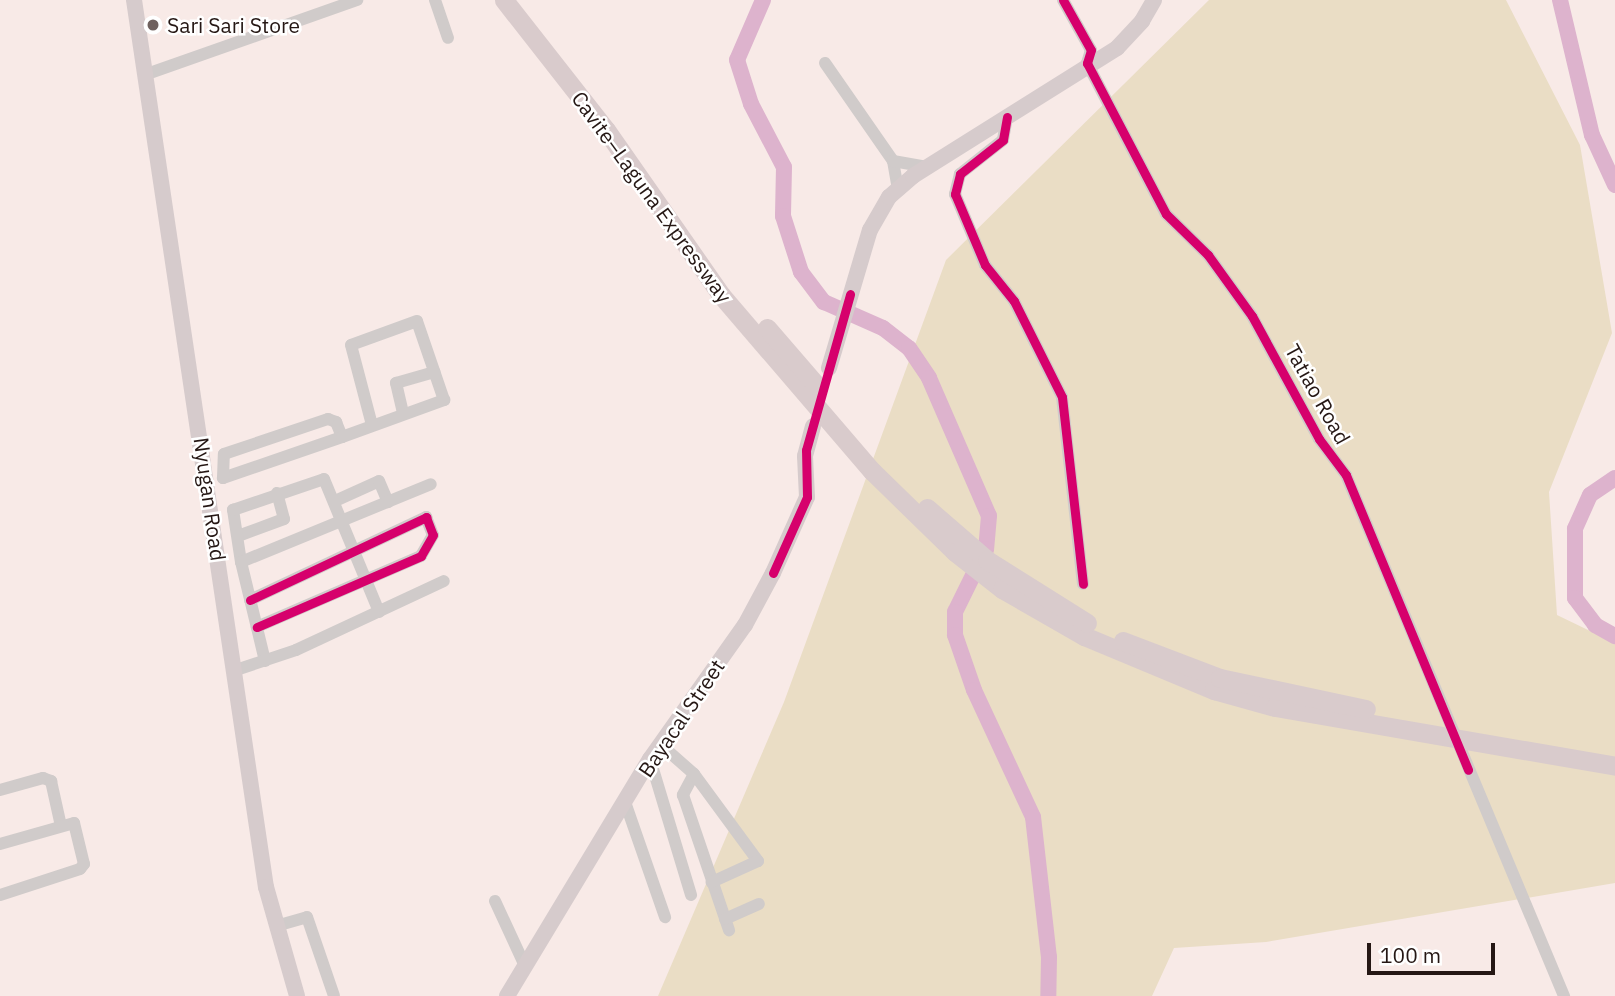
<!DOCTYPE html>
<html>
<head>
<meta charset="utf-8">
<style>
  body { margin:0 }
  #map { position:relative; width:1615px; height:996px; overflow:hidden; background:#f8eae7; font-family:"IBM Plex Sans",sans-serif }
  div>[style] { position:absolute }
  .green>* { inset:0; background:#eaddc5 }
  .river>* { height:16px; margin:-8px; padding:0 8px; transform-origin:8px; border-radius:8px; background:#ddb3cd }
  .minor>* { height:12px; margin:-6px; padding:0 6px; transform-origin:6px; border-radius:6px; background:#d0cbca }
  .major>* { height:16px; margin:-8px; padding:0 8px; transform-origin:8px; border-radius:8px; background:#d6cbcc }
  .highway>* { height:19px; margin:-9.5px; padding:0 9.5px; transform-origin:9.5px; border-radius:9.5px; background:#d9cbcc }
  .cycleway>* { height:9px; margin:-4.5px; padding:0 4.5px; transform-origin:4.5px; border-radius:4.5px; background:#d6006c }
  .dots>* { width:19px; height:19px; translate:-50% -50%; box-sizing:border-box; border:4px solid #fff; border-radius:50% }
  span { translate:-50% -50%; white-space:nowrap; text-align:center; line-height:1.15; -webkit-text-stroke:5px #fff; paint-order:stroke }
  .poi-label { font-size:21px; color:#251714 }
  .left { translate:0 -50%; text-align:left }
  .street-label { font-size:21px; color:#251714 }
  .scale { position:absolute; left:1367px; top:943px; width:128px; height:32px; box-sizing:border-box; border:4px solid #251714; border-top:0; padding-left:9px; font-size:21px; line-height:24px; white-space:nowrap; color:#251714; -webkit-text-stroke:5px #fff; paint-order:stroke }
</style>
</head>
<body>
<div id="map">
  <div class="green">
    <div style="clip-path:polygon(1209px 0,1506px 0,1580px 145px,1612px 333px,1549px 492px,1557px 615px,1615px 643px,1615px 883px,1266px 942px,1174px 948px,1152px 996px,658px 996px,784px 702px,946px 260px)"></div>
  </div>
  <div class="river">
    <div style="left:763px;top:0;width:65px;rotate:113.4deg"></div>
    <div style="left:737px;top:60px;width:46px;rotate:72.3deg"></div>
    <div style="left:751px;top:104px;width:71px;rotate:62.4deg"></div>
    <div style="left:784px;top:167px;width:49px;rotate:91.2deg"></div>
    <div style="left:783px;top:216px;width:59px;rotate:72.2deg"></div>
    <div style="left:801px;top:272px;width:38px;rotate:53deg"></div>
    <div style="left:824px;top:302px;width:64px;rotate:23.8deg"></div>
    <div style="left:883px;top:328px;width:33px;rotate:38deg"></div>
    <div style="left:909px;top:348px;width:36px;rotate:56deg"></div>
    <div style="left:929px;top:378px;width:150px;rotate:66.5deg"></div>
    <div style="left:989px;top:516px;width:33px;rotate:95deg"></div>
    <div style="left:986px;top:549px;width:70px;rotate:116.2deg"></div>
    <div style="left:955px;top:612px;width:23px;rotate:90deg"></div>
    <div style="left:955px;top:635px;width:58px;rotate:70.9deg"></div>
    <div style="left:974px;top:690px;width:140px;rotate:65.1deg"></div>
    <div style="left:1033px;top:817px;width:141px;rotate:83.5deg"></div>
    <div style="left:1049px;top:957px;width:39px;rotate:91deg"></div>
    <div style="left:1560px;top:0;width:139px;rotate:76.7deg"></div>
    <div style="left:1592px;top:135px;width:55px;rotate:65.3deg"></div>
    <div style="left:1615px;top:478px;width:30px;rotate:146deg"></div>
    <div style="left:1590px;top:495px;width:37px;rotate:114deg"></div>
    <div style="left:1575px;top:529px;width:69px;rotate:90deg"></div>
    <div style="left:1575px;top:598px;width:34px;rotate:53deg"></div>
    <div style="left:1595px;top:625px;width:23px;rotate:29deg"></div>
  </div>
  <div class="minor">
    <div style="left:435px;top:0;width:40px;rotate:71.1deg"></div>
    <div style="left:1063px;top:0;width:57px;rotate:60.8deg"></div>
    <div style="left:1091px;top:50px;width:14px;rotate:107deg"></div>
    <div style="left:1087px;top:63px;width:170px;rotate:62.4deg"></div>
    <div style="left:1166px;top:214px;width:59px;rotate:44.3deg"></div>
    <div style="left:1208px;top:255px;width:75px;rotate:54.2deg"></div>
    <div style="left:1252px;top:316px;width:140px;rotate:61.4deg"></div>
    <div style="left:1319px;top:439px;width:45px;rotate:53.1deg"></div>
    <div style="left:1346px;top:475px;width:565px;rotate:67.29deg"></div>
    <div style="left:825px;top:63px;width:119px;rotate:55.2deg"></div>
    <div style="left:893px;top:161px;width:27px;rotate:80deg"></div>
    <div style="left:147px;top:74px;width:223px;rotate:-19.4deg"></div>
    <div style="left:1007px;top:117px;width:23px;rotate:100deg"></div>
    <div style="left:1003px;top:140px;width:55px;rotate:141.7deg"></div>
    <div style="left:960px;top:174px;width:21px;rotate:104deg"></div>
    <div style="left:955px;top:194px;width:77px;rotate:67.1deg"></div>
    <div style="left:985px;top:265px;width:46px;rotate:51.1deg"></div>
    <div style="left:1014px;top:301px;width:107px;rotate:63.4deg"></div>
    <div style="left:1062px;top:397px;width:188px;rotate:83.6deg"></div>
    <div style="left:893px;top:161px;width:36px;rotate:10deg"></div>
    <div style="left:403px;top:413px;width:31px;rotate:-103deg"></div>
    <div style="left:396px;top:383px;width:40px;rotate:-16deg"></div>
    <div style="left:328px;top:419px;width:9px;rotate:21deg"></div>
    <div style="left:336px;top:422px;width:16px;rotate:68deg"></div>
    <div style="left:342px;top:437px;width:126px;rotate:161deg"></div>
    <div style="left:223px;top:478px;width:24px;rotate:-88deg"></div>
    <div style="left:224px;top:454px;width:110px;rotate:-18.6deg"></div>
    <div style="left:342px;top:437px;width:109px;rotate:-19.9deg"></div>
    <div style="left:444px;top:400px;width:83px;rotate:-108.9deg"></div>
    <div style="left:417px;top:321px;width:70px;rotate:160deg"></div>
    <div style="left:351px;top:345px;width:83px;rotate:75.3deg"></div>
    <div style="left:335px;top:501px;width:48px;rotate:-24.4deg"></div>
    <div style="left:379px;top:481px;width:23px;rotate:67deg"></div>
    <div style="left:238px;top:536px;width:49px;rotate:-20.3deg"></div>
    <div style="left:284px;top:519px;width:27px;rotate:-105deg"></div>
    <div style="left:241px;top:562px;width:53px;rotate:-98.7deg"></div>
    <div style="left:233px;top:510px;width:96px;rotate:-18.8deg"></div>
    <div style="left:324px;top:479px;width:144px;rotate:67.5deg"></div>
    <div style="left:250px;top:600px;width:195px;rotate:-25.2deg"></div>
    <div style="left:426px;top:517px;width:19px;rotate:69deg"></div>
    <div style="left:433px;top:535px;width:24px;rotate:120deg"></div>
    <div style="left:421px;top:556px;width:179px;rotate:156.6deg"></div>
    <div style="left:265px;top:661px;width:102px;rotate:-103.6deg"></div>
    <div style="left:241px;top:562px;width:205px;rotate:-22.3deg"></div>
    <div style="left:236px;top:670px;width:63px;rotate:-18.4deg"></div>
    <div style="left:296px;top:650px;width:163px;rotate:-25deg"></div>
    <div style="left:660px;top:744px;width:45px;rotate:41.4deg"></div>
    <div style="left:694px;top:774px;width:24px;rotate:118deg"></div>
    <div style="left:683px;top:795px;width:143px;rotate:71.2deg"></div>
    <div style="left:650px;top:759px;width:142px;rotate:73.2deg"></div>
    <div style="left:694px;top:774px;width:108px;rotate:53.7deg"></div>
    <div style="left:758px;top:861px;width:51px;rotate:155.5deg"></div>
    <div style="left:0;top:790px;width:45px;rotate:-15.6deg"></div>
    <div style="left:43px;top:778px;width:9px;rotate:21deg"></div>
    <div style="left:51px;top:781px;width:46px;rotate:77.5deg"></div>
    <div style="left:625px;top:802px;width:122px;rotate:70.8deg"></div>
    <div style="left:0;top:844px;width:77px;rotate:-15.8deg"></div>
    <div style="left:74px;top:823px;width:42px;rotate:76.3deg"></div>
    <div style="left:84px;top:864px;width:6px;rotate:129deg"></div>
    <div style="left:80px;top:869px;width:84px;rotate:162deg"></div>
    <div style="left:495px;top:901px;width:72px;rotate:65.2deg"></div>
    <div style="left:725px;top:919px;width:37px;rotate:-24deg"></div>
    <div style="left:276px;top:926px;width:32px;rotate:-16deg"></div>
    <div style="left:307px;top:917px;width:83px;rotate:71.1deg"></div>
  </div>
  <div class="major">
    <div style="left:134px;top:0;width:897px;rotate:81.54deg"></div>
    <div style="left:266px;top:887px;width:113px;rotate:74.1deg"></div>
    <div style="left:829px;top:368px;width:144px;rotate:-73.5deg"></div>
    <div style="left:870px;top:230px;width:38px;rotate:-60deg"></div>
    <div style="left:889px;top:197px;width:32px;rotate:-41deg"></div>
    <div style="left:913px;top:176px;width:241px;rotate:-32.1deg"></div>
    <div style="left:1117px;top:48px;width:37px;rotate:-47deg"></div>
    <div style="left:1142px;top:21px;width:24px;rotate:-60deg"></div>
    <div style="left:507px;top:996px;width:277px;rotate:-58.9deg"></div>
    <div style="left:650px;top:759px;width:164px;rotate:-54.7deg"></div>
    <div style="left:745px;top:625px;width:59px;rotate:-61.7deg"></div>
    <div style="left:773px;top:573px;width:83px;rotate:-65.9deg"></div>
    <div style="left:807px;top:497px;width:41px;rotate:-92.8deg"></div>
    <div style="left:805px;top:456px;width:31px;rotate:-75deg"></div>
  </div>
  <div class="highway">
    <div style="left:504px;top:0;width:165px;rotate:51.9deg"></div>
    <div style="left:606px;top:130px;width:201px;rotate:55.1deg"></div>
    <div style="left:721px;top:295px;width:232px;rotate:49.4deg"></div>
    <div style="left:872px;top:471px;width:116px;rotate:44.3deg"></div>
    <div style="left:955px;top:552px;width:60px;rotate:38.2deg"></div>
    <div style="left:1002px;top:589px;width:95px;rotate:29.8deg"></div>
    <div style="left:1084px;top:636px;width:141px;rotate:22.6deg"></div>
    <div style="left:1214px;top:690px;width:63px;rotate:15.6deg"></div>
    <div style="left:1275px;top:707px;width:345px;rotate:9.8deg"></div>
    <div style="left:767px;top:328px;width:78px;rotate:49.2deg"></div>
    <div style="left:927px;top:508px;width:79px;rotate:40.9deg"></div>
    <div style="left:987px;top:560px;width:118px;rotate:32.2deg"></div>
    <div style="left:1123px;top:641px;width:104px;rotate:20.9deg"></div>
    <div style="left:1220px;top:678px;width:149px;rotate:12deg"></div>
  </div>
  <div class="cycleway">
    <div style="left:1063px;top:0;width:57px;rotate:60.8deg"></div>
    <div style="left:1091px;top:50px;width:14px;rotate:107deg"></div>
    <div style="left:1087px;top:63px;width:170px;rotate:62.4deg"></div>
    <div style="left:1166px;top:214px;width:59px;rotate:44.3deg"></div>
    <div style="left:1208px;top:255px;width:75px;rotate:54.2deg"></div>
    <div style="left:1252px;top:316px;width:140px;rotate:61.4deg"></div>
    <div style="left:1319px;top:439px;width:45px;rotate:53.1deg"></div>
    <div style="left:1346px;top:475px;width:319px;rotate:67.5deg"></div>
    <div style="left:1007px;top:117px;width:23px;rotate:100deg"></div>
    <div style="left:1003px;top:140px;width:55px;rotate:141.7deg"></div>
    <div style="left:960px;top:174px;width:21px;rotate:104deg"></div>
    <div style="left:955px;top:194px;width:77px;rotate:67.1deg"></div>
    <div style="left:985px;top:265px;width:46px;rotate:51.1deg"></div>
    <div style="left:1014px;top:301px;width:107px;rotate:63.4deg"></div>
    <div style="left:1062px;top:397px;width:188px;rotate:83.6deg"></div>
    <div style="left:773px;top:573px;width:83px;rotate:-65.9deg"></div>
    <div style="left:807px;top:497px;width:47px;rotate:-91.2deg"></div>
    <div style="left:806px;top:450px;width:162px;rotate:-74.2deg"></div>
    <div style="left:250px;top:600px;width:195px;rotate:-25.2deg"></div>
    <div style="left:426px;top:517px;width:19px;rotate:69deg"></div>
    <div style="left:433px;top:535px;width:24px;rotate:120deg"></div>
    <div style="left:421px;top:556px;width:179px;rotate:156.6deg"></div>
  </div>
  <div class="dots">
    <div style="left:153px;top:25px;background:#6f615e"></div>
  </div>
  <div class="poi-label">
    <span class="left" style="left:167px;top:25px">Sari Sari Store</span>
  </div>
  <div class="street-label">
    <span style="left:652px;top:197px;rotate:54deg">Cavite–Laguna Expressway</span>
    <span style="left:1318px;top:394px;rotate:61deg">Tatiao Road</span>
    <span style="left:210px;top:499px;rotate:82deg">Nyugan Road</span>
    <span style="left:681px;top:718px;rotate:-56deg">Bayacal Street</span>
  </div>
  <div class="scale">100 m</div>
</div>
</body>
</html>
